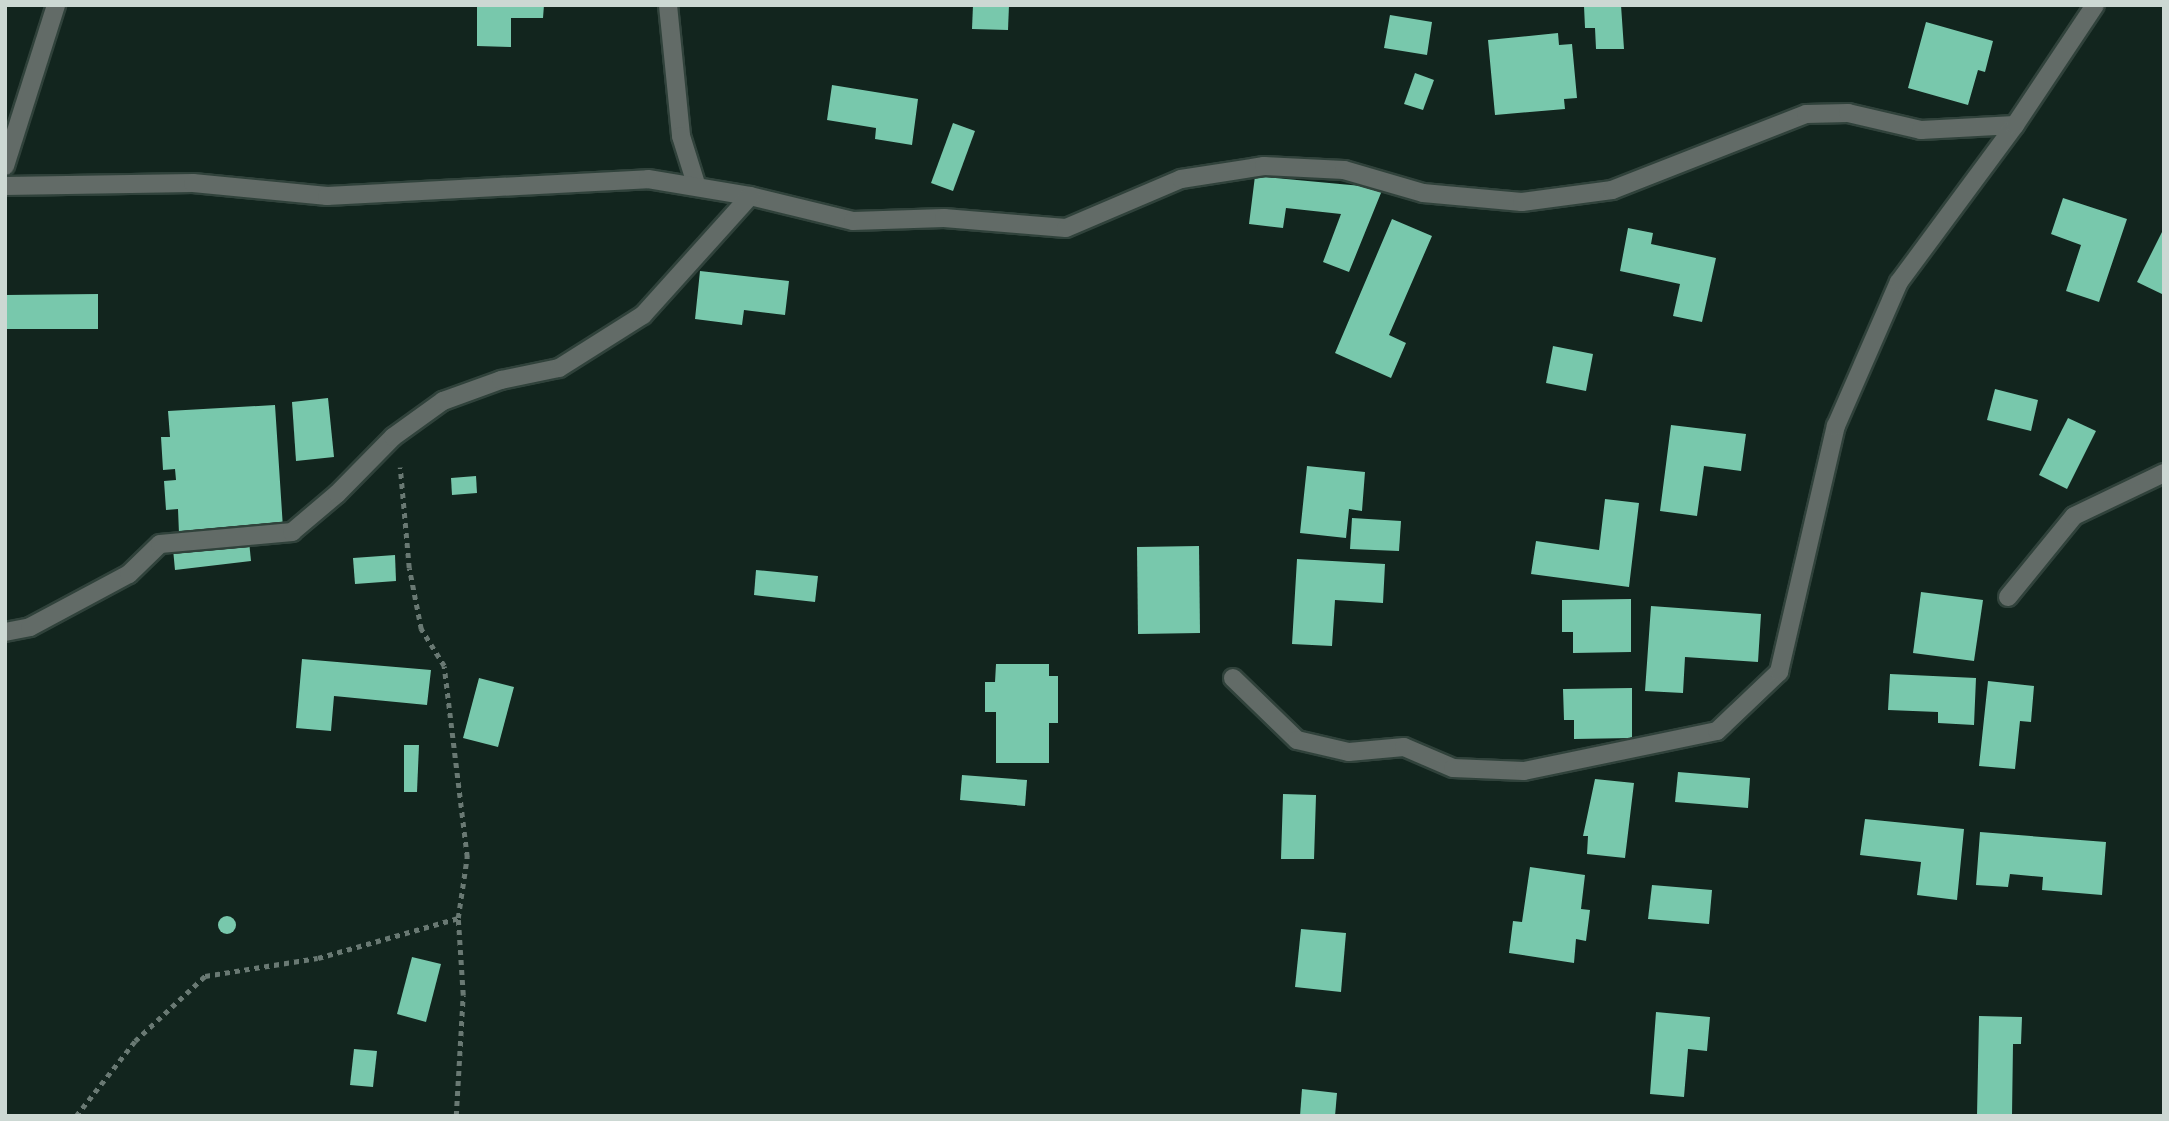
<!DOCTYPE html>
<html>
<head>
<meta charset="utf-8">
<style>
  body { margin:0 }
  #map { position:relative; width:2169px; height:1121px; overflow:hidden; background:#12251e; font-family:"PT Sans",sans-serif }
  div>[style] { position:absolute }
  .building>* { inset:0; background:#78c8ac }
  .round { border-radius:50% }
  .path>* { height:4.5px; margin-top:-2.25px; transform-origin:0; background:repeating-linear-gradient(90deg,#697973 0 5px,transparent 0 10px) }
  .roads { filter:drop-shadow(2px 0 #30423b) drop-shadow(-2px 0 #30423b) drop-shadow(0 2px #30423b) drop-shadow(0 -2px #30423b) }
  .minor>* { height:18px; margin:-9px; padding:0 9px; transform-origin:9px; border-radius:9px; background:#626b67 }
  span { translate:-50% -50%; white-space:nowrap; text-align:center; line-height:1.15; -webkit-text-stroke:7px #12251e; paint-order:stroke }
  .frame { position:absolute; inset:0; border:7px solid #ccd8d3; pointer-events:none }
</style>
</head>
<body>
<div id="map">
  <div class="building">
    <div style="clip-path:polygon(477px 5px,544px 5px,543px 18px,511px 18px,511px 47px,477px 46px)"></div>
    <div style="clip-path:polygon(973px 5px,1009px 5px,1008px 30px,972px 29px)"></div>
    <div style="clip-path:polygon(1621px 5px,1624px 49px,1596px 49px,1595px 28px,1585px 28px,1584px 6px)"></div>
    <div style="clip-path:polygon(1390px 15px,1432px 22px,1427px 55px,1384px 48px)"></div>
    <div style="clip-path:polygon(1926px 22px,1993px 41px,1985px 72px,1978px 70px,1968px 105px,1908px 88px)"></div>
    <div style="clip-path:polygon(1558px 33px,1559px 45px,1572px 44px,1577px 98px,1564px 99px,1565px 109px,1495px 115px,1488px 40px)"></div>
    <div style="clip-path:polygon(1415px 73px,1434px 80px,1423px 110px,1404px 104px)"></div>
    <div style="clip-path:polygon(832px 85px,918px 99px,912px 145px,875px 139px,876px 128px,827px 120px)"></div>
    <div style="clip-path:polygon(953px 123px,975px 131px,953px 191px,931px 183px)"></div>
    <div style="clip-path:polygon(1255px 176px,1383px 188px,1349px 272px,1323px 262px,1341px 214px,1286px 208px,1283px 228px,1249px 224px)"></div>
    <div style="clip-path:polygon(2063px 198px,2127px 219px,2099px 302px,2066px 291px,2081px 245px,2051px 234px)"></div>
    <div style="clip-path:polygon(1392px 219px,1432px 236px,1389px 335px,1406px 343px,1391px 378px,1335px 353px)"></div>
    <div style="clip-path:polygon(1628px 228px,1653px 233px,1651px 244px,1716px 258px,1702px 322px,1673px 316px,1680px 284px,1620px 271px)"></div>
    <div style="clip-path:polygon(2164px 228px,2164px 295px,2137px 282px)"></div>
    <div style="clip-path:polygon(700px 271px,789px 281px,785px 315px,744px 310px,742px 325px,695px 319px)"></div>
    <div style="clip-path:polygon(98px 294px,98px 329px,5px 329px,5px 295px)"></div>
    <div style="clip-path:polygon(1553px 346px,1593px 354px,1586px 391px,1546px 383px)"></div>
    <div style="clip-path:polygon(1995px 389px,2038px 400px,2031px 431px,1987px 420px)"></div>
    <div style="clip-path:polygon(328px 398px,334px 457px,296px 461px,292px 402px)"></div>
    <div style="clip-path:polygon(275px 405px,283px 528px,179px 534px,178px 509px,166px 510px,164px 481px,176px 480px,175px 469px,163px 470px,161px 437px,170px 437px,168px 411px)"></div>
    <div style="clip-path:polygon(2068px 418px,2096px 431px,2067px 489px,2039px 475px)"></div>
    <div style="clip-path:polygon(1671px 425px,1746px 434px,1741px 471px,1704px 466px,1697px 516px,1660px 511px)"></div>
    <div style="clip-path:polygon(1307px 466px,1365px 472px,1362px 511px,1349px 509px,1346px 538px,1300px 533px)"></div>
    <div style="clip-path:polygon(476px 476px,477px 493px,452px 495px,451px 478px)"></div>
    <div style="clip-path:polygon(1605px 499px,1639px 503px,1629px 587px,1531px 574px,1536px 541px,1599px 550px)"></div>
    <div style="clip-path:polygon(1352px 518px,1401px 521px,1399px 551px,1350px 549px)"></div>
    <div style="clip-path:polygon(249px 541px,251px 561px,175px 570px,173px 549px)"></div>
    <div style="clip-path:polygon(1199px 546px,1200px 633px,1138px 634px,1137px 547px)"></div>
    <div style="clip-path:polygon(395px 555px,396px 581px,355px 584px,353px 558px)"></div>
    <div style="clip-path:polygon(1297px 559px,1385px 564px,1383px 603px,1335px 600px,1332px 646px,1292px 644px)"></div>
    <div style="clip-path:polygon(756px 570px,818px 576px,815px 602px,754px 595px)"></div>
    <div style="clip-path:polygon(1921px 592px,1983px 600px,1974px 661px,1913px 653px)"></div>
    <div style="clip-path:polygon(1631px 599px,1631px 652px,1573px 653px,1573px 632px,1562px 632px,1562px 600px)"></div>
    <div style="clip-path:polygon(1651px 606px,1761px 614px,1758px 662px,1685px 657px,1683px 693px,1645px 691px)"></div>
    <div style="clip-path:polygon(302px 659px,431px 670px,427px 705px,334px 696px,331px 731px,296px 728px)"></div>
    <div style="clip-path:polygon(996px 664px,1049px 664px,1049px 676px,1058px 676px,1058px 723px,1049px 723px,1049px 763px,996px 763px,996px 712px,985px 712px,985px 682px,995px 682px)"></div>
    <div style="clip-path:polygon(1890px 674px,1976px 678px,1974px 725px,1938px 723px,1938px 712px,1888px 710px)"></div>
    <div style="clip-path:polygon(479px 678px,514px 687px,498px 747px,463px 738px)"></div>
    <div style="clip-path:polygon(1988px 681px,2034px 686px,2031px 722px,2020px 721px,2015px 769px,1979px 766px)"></div>
    <div style="clip-path:polygon(1632px 688px,1632px 738px,1574px 739px,1574px 720px,1564px 720px,1563px 689px)"></div>
    <div style="clip-path:polygon(404px 745px,419px 745px,417px 792px,404px 792px)"></div>
    <div style="clip-path:polygon(1678px 772px,1750px 778px,1748px 808px,1675px 802px)"></div>
    <div style="clip-path:polygon(962px 775px,1027px 780px,1025px 806px,960px 800px)"></div>
    <div style="clip-path:polygon(1595px 779px,1634px 783px,1625px 858px,1587px 854px,1588px 836px,1583px 836px)"></div>
    <div style="clip-path:polygon(1283px 794px,1316px 795px,1314px 859px,1281px 859px)"></div>
    <div style="clip-path:polygon(1865px 819px,1964px 829px,1957px 900px,1917px 895px,1921px 862px,1860px 855px)"></div>
    <div style="clip-path:polygon(1980px 832px,2106px 842px,2102px 895px,2042px 890px,2043px 877px,2010px 874px,2008px 887px,1976px 885px)"></div>
    <div style="clip-path:polygon(1530px 867px,1585px 875px,1581px 909px,1590px 910px,1586px 941px,1576px 939px,1574px 963px,1509px 953px,1513px 921px,1522px 922px)"></div>
    <div style="clip-path:polygon(1652px 885px,1712px 890px,1709px 924px,1648px 919px)"></div>
    <div class="round" style="left:218px;top:916px;width:18px;height:18px"></div>
    <div style="clip-path:polygon(1301px 929px,1346px 933px,1341px 992px,1295px 987px)"></div>
    <div style="clip-path:polygon(412px 957px,441px 964px,426px 1022px,397px 1014px)"></div>
    <div style="clip-path:polygon(1656px 1012px,1710px 1017px,1707px 1051px,1688px 1049px,1684px 1097px,1650px 1094px)"></div>
    <div style="clip-path:polygon(1979px 1016px,2022px 1017px,2021px 1044px,2013px 1044px,2012px 1116px,1977px 1116px)"></div>
    <div style="clip-path:polygon(354px 1049px,377px 1051px,373px 1087px,350px 1085px)"></div>
    <div style="clip-path:polygon(1302px 1089px,1337px 1093px,1335px 1116px,1300px 1116px)"></div>
  </div>
  <div class="path">
    <div style="left:76px;top:1116px;width:95px;rotate:-51.8deg"></div>
    <div style="left:135px;top:1041px;width:96px;rotate:-42.9deg"></div>
    <div style="left:205px;top:976px;width:114px;rotate:-9.1deg"></div>
    <div style="left:318px;top:958px;width:146px;rotate:-15.9deg"></div>
    <div style="left:458px;top:918px;width:62px;rotate:-81.6deg"></div>
    <div style="left:467px;top:857px;width:192px;rotate:-96.9deg"></div>
    <div style="left:444px;top:666px;width:44px;rotate:-121.9deg"></div>
    <div style="left:421px;top:629px;width:62px;rotate:-101.1deg"></div>
    <div style="left:409px;top:568px;width:101px;rotate:-95.1deg"></div>
    <div style="left:456px;top:1116px;width:121px;rotate:-86.7deg"></div>
    <div style="left:463px;top:995px;width:77px;rotate:-93.7deg"></div>
  </div>
  <div class="roads">
    <div class="minor">
      <div style="left:668px;top:5px;width:132px;rotate:84.3deg"></div>
      <div style="left:681px;top:136px;width:53px;rotate:72.6deg"></div>
      <div style="left:5px;top:166px;width:169px;rotate:-72.4deg"></div>
      <div style="left:5px;top:186px;width:188px;rotate:-0.9deg"></div>
      <div style="left:193px;top:183px;width:135px;rotate:5.5deg"></div>
      <div style="left:327px;top:196px;width:321px;rotate:-3deg"></div>
      <div style="left:648px;top:179px;width:103px;rotate:9.5deg"></div>
      <div style="left:750px;top:196px;width:106px;rotate:13.6deg"></div>
      <div style="left:853px;top:221px;width:91px;rotate:-1.9deg"></div>
      <div style="left:944px;top:218px;width:122px;rotate:4.7deg"></div>
      <div style="left:1066px;top:228px;width:125px;rotate:-23.1deg"></div>
      <div style="left:1181px;top:179px;width:84px;rotate:-8.9deg"></div>
      <div style="left:1264px;top:166px;width:80px;rotate:2.9deg"></div>
      <div style="left:1344px;top:170px;width:82px;rotate:16.2deg"></div>
      <div style="left:1423px;top:193px;width:99px;rotate:5.2deg"></div>
      <div style="left:1522px;top:202px;width:91px;rotate:-7.6deg"></div>
      <div style="left:1612px;top:190px;width:208px;rotate:-21.4deg"></div>
      <div style="left:1806px;top:114px;width:42px;rotate:-1.4deg"></div>
      <div style="left:1848px;top:113px;width:75px;rotate:13.1deg"></div>
      <div style="left:1921px;top:130px;width:94px;rotate:-3deg"></div>
      <div style="left:2008px;top:597px;width:104px;rotate:-50.8deg"></div>
      <div style="left:2074px;top:516px;width:100px;rotate:-25.5deg"></div>
      <div style="left:5px;top:632px;width:25px;rotate:-11deg"></div>
      <div style="left:30px;top:627px;width:112px;rotate:-28.2deg"></div>
      <div style="left:129px;top:574px;width:43px;rotate:-44.1deg"></div>
      <div style="left:160px;top:544px;width:133px;rotate:-5.2deg"></div>
      <div style="left:292px;top:532px;width:59px;rotate:-40.2deg"></div>
      <div style="left:337px;top:494px;width:80px;rotate:-45.5deg"></div>
      <div style="left:393px;top:437px;width:62px;rotate:-35.8deg"></div>
      <div style="left:443px;top:401px;width:62px;rotate:-19.9deg"></div>
      <div style="left:501px;top:380px;width:59px;rotate:-11.7deg"></div>
      <div style="left:559px;top:368px;width:99px;rotate:-32.2deg"></div>
      <div style="left:643px;top:315px;width:160px;rotate:-48deg"></div>
      <div style="left:1233px;top:678px;width:89px;rotate:44.1deg"></div>
      <div style="left:1297px;top:740px;width:53px;rotate:13deg"></div>
      <div style="left:1349px;top:752px;width:55px;rotate:-5.2deg"></div>
      <div style="left:1404px;top:747px;width:53px;rotate:23.2deg"></div>
      <div style="left:1453px;top:768px;width:71px;rotate:2.4deg"></div>
      <div style="left:1524px;top:771px;width:197px;rotate:-11.7deg"></div>
      <div style="left:1717px;top:731px;width:86px;rotate:-43.6deg"></div>
      <div style="left:1779px;top:672px;width:253px;rotate:-77deg"></div>
      <div style="left:1836px;top:426px;width:157px;rotate:-66.4deg"></div>
      <div style="left:1899px;top:282px;width:195px;rotate:-53.5deg"></div>
      <div style="left:2015px;top:125px;width:144px;rotate:-56.3deg"></div>
    </div>
  </div>
  <div class="frame"></div>
</div>
</body>
</html>
